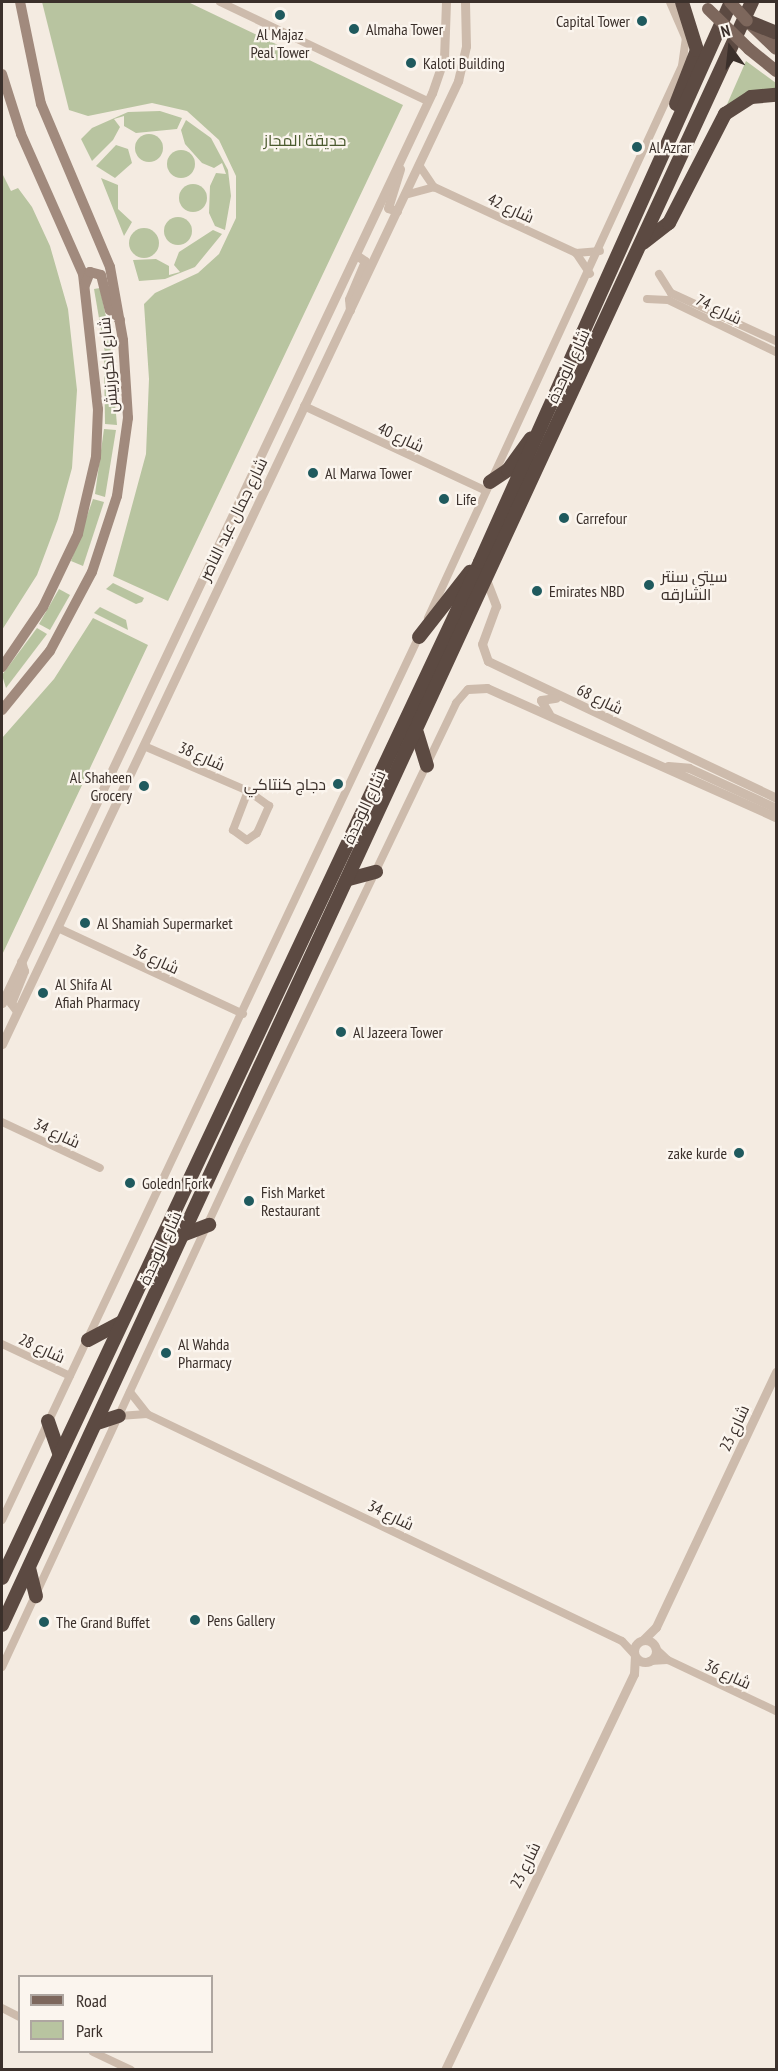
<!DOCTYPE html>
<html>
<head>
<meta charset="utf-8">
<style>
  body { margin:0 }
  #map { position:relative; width:778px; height:2071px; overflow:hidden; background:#f4ebe1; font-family:"PT Sans Narrow",Cairo,sans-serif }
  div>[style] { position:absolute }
  .green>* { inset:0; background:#b8c4a0 }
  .round { border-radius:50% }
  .minor>* { height:8px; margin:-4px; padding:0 4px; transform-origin:4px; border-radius:4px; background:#cdbbac }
  .tertiary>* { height:9px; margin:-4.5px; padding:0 4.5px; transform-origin:4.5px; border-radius:4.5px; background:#cdbbac }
  .tertiary>.ring { margin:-4.5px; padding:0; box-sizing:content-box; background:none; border:9px solid #cdbbac; border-radius:50% }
  .secondary>* { height:10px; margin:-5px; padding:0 5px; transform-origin:5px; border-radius:5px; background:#a18a7d }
  .primary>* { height:12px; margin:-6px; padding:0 6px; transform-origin:6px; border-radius:6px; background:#7d675c }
  .motorway>* { height:14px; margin:-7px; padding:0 7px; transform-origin:7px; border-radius:7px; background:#5c4a42 }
  .primary-bridge>* { height:12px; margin:-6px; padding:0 6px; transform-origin:6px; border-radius:6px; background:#7d675c }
  .dots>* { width:16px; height:16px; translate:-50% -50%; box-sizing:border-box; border:3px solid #fbf5ee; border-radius:50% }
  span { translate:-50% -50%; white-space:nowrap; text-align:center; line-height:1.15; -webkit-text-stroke:4.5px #fbf5ee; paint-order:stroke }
  .poi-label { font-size:16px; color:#3b302b }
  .right { translate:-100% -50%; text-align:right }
  .left { translate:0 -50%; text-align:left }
  .park-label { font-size:16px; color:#4a5a2e }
  .street-label { font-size:16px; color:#3b302b }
  .frame { position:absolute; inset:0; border:3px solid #3b302b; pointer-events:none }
  .legend { position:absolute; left:18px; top:1975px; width:195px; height:78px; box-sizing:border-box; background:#fbf5ee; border:2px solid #aea6a0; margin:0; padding:8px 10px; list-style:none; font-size:18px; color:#3b302b }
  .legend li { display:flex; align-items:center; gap:12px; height:30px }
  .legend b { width:30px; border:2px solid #aea6a0 }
  .north { position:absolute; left:700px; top:18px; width:60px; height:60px; -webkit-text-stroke:4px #fbf5ee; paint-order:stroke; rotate:345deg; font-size:16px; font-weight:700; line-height:24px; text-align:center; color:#3b302b }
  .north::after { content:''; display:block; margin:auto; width:21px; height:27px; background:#3b302b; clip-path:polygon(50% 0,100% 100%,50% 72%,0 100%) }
</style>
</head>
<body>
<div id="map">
  <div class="green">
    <div style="clip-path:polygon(42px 2px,188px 2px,403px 105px,168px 601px,113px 576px,146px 454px,149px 379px,144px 304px,155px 293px,198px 273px,219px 254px,236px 218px,236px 176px,219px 140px,187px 111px,152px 103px,88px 116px,69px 110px)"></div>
    <div style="clip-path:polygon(746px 61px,776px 83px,776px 89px,755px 91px,725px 109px)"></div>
    <div style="clip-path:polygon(160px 111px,182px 118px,177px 129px,136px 133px,124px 126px,124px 116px,114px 119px,120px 127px,113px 140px,92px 161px,81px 139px,92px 128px,128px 112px)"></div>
    <div style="clip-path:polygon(186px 120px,211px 138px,228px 170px,231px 196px,225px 230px,215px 226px,209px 213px,210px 186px,216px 173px,226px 174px,222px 163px,214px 168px,202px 163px,185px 144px,181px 130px)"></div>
    <div class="round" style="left:135px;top:134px;width:28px;height:28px"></div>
    <div style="clip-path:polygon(116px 145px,128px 149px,132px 163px,115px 178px,96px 166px)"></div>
    <div class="round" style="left:167px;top:150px;width:28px;height:28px"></div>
    <div style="clip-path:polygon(2px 173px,11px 191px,18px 188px,32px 207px,50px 246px,68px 309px,77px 390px,72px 468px,58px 519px,37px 575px,2px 630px)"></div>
    <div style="clip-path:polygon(101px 178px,118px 185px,118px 209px,132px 222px,124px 236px)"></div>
    <div class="round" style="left:179px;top:184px;width:28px;height:28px"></div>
    <div class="round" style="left:164px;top:217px;width:28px;height:28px"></div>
    <div class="round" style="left:129px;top:228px;width:30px;height:30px"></div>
    <div style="clip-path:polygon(213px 230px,222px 234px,195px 267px,165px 279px,139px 281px,133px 260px,156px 259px,169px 266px,169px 275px,180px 272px,174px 265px,179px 252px)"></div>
    <div style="clip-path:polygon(100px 288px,107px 322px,111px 353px,105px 353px,94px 289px)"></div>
    <div style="clip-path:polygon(104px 358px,111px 358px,117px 425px,105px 424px)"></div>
    <div style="clip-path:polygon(104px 429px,116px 430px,105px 497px,95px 494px)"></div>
    <div style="clip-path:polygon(93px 499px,104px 502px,83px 566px,71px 561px)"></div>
    <div style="clip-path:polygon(113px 583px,144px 598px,142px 602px,136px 604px,106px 589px)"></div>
    <div style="clip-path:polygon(59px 589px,70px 595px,50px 630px,39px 624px)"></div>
    <div style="clip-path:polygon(100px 607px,126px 620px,128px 630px,94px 613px)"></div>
    <div style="clip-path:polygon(93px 618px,148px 645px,2px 955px,2px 738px,54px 679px)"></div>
    <div style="clip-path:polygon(37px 628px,47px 634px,6px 688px,2px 675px)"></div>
  </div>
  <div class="minor">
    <div style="left:220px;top:2px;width:230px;rotate:25.5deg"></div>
    <div style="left:419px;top:165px;width:27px;rotate:56deg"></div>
    <div style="left:434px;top:187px;width:157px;rotate:24.9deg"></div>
    <div style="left:576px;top:253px;width:24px;rotate:-5deg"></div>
    <div style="left:405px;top:195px;width:30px;rotate:-15deg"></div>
    <div style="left:576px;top:253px;width:25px;rotate:56deg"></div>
    <div style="left:659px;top:274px;width:22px;rotate:58deg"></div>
    <div style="left:671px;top:293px;width:115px;rotate:24.6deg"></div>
    <div style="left:647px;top:299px;width:21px;rotate:3deg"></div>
    <div style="left:668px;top:300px;width:120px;rotate:25.7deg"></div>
    <div style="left:304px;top:406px;width:201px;rotate:25deg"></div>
    <div style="left:428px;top:618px;width:608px;rotate:-65.29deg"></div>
    <div style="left:682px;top:66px;width:27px;rotate:-82deg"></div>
    <div style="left:686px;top:39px;width:40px;rotate:-113.4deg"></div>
    <div style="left:144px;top:746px;width:113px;rotate:23.4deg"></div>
    <div style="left:248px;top:791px;width:42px;rotate:111deg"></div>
    <div style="left:233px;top:830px;width:17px;rotate:36deg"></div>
    <div style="left:247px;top:840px;width:12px;rotate:-35deg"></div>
    <div style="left:257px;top:833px;width:30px;rotate:-66deg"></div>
    <div style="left:269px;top:806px;width:26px;rotate:-144deg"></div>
    <div style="left:58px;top:928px;width:204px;rotate:24.9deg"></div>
    <div style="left:2px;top:1122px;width:108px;rotate:25.1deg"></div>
    <div style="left:2px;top:1344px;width:75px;rotate:25.2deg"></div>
    <div style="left:130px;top:1392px;width:28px;rotate:52deg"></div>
    <div style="left:147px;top:1414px;width:526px;rotate:25.54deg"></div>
    <div style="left:622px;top:1641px;width:18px;rotate:47deg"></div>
    <div style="left:119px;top:1416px;width:28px;rotate:-4deg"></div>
    <div style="left:2px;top:1520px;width:980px;rotate:-64.74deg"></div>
    <div style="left:656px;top:1649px;width:16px;rotate:43deg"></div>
    <div style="left:668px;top:1660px;width:119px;rotate:25.3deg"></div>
    <div style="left:650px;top:1661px;width:17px;rotate:-3deg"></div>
    <div style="left:2px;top:1667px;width:570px;rotate:-65.1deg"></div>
    <div style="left:242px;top:1150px;width:496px;rotate:-64.4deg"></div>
    <div style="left:456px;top:703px;width:18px;rotate:-49deg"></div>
    <div style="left:2px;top:2008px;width:20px;rotate:27deg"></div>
    <div style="left:93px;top:2052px;width:42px;rotate:25.3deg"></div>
  </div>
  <div class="tertiary">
    <div style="left:397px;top:211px;width:9px;rotate:-162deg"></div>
    <div style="left:388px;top:208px;width:41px;rotate:-72.9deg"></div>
    <div style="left:350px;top:310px;width:11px;rotate:-95deg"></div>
    <div style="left:349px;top:299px;width:41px;rotate:-67.2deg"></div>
    <div style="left:365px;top:261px;width:11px;rotate:-146deg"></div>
    <div style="left:487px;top:582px;width:26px;rotate:69deg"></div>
    <div style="left:496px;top:606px;width:40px;rotate:110.2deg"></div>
    <div style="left:482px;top:644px;width:18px;rotate:71deg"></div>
    <div style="left:488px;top:661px;width:319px;rotate:25.4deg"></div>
    <div style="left:468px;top:689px;width:19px;rotate:-3deg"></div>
    <div style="left:487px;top:688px;width:316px;rotate:24.1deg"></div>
    <div style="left:549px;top:714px;width:16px;rotate:-120deg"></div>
    <div style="left:541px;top:700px;width:15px;rotate:-8deg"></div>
    <div style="left:668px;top:766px;width:21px;rotate:5deg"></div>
    <div style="left:689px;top:768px;width:96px;rotate:24.7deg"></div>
    <div style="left:2px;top:1003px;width:1006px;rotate:-64.71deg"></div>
    <div style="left:432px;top:93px;width:36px;rotate:-71deg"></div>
    <div style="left:444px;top:59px;width:57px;rotate:-88deg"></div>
    <div style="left:17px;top:1011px;width:10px;rotate:-127deg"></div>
    <div style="left:11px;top:1003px;width:35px;rotate:-68deg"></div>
    <div style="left:24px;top:971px;width:10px;rotate:-107deg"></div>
    <div style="left:2px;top:1044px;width:1066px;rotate:-64.66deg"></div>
    <div style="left:458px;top:81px;width:36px;rotate:-77deg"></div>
    <div style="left:466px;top:46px;width:44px;rotate:-91.3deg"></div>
    <div style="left:644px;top:1639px;width:17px;rotate:-45deg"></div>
    <div style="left:656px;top:1627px;width:282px;rotate:-64.8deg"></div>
    <div class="ring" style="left:634px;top:1640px;width:13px;height:13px"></div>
    <div style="left:445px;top:2070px;width:439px;rotate:-64.5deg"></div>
    <div style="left:634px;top:1674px;width:17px;rotate:-87deg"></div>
  </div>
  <div class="secondary">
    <div style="left:2px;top:74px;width:63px;rotate:72.4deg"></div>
    <div style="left:21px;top:134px;width:153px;rotate:66.1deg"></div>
    <div style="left:83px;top:274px;width:136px;rotate:83.7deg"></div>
    <div style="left:98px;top:409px;width:48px;rotate:92.4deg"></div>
    <div style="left:96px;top:457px;width:79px;rotate:103.2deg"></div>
    <div style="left:78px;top:534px;width:81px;rotate:115.6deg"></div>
    <div style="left:43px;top:607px;width:73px;rotate:124.3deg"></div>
    <div style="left:85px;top:285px;width:14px;rotate:-69deg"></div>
    <div style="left:90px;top:272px;width:11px;rotate:15deg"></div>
    <div style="left:101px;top:275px;width:36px;rotate:76deg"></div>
    <div style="left:110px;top:310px;width:14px;rotate:45deg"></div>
    <div style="left:2px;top:710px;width:76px;rotate:-50.9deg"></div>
    <div style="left:50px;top:651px;width:89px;rotate:-62deg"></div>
    <div style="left:92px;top:572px;width:80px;rotate:-71.8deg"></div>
    <div style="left:117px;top:496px;width:79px;rotate:-82deg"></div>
    <div style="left:128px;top:418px;width:78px;rotate:-93.7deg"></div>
    <div style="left:123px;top:340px;width:74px;rotate:-100.1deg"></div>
    <div style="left:110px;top:267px;width:177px;rotate:-112.9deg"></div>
    <div style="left:41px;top:104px;width:104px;rotate:-101.6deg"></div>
  </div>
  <div class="primary">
    <div style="left:747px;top:21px;width:40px;rotate:44deg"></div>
    <div style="left:749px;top:49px;width:35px;rotate:39deg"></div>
  </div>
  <div class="motorway">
    <div style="left:747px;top:21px;width:31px;rotate:22deg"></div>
    <div style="left:676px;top:104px;width:58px;rotate:-68.7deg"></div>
    <div style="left:697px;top:50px;width:50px;rotate:-107.4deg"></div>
    <div style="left:643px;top:243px;width:33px;rotate:-38deg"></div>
    <div style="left:669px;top:223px;width:123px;rotate:-62.8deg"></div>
    <div style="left:725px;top:114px;width:31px;rotate:-33deg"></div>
    <div style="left:751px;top:97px;width:25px;rotate:-5deg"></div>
    <div style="left:490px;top:482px;width:22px;rotate:-34deg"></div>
    <div style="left:508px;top:470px;width:39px;rotate:-54deg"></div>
    <div style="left:419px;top:637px;width:83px;rotate:-51.9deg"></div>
    <div style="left:417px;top:733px;width:34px;rotate:73deg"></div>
    <div style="left:349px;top:879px;width:28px;rotate:-15deg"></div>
    <div style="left:185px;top:1234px;width:26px;rotate:-21deg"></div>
    <div style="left:88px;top:1340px;width:36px;rotate:-28deg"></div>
    <div style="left:48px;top:1421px;width:36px;rotate:71deg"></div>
    <div style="left:97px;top:1423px;width:23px;rotate:-18deg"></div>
    <div style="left:29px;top:1568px;width:29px;rotate:76deg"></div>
    <div style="left:2px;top:1578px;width:1123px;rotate:-64.8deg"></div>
    <div style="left:480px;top:562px;width:614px;rotate:-65.86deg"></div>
    <div style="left:2px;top:1625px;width:1788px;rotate:-65.2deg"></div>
  </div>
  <div class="primary-bridge">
    <div style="left:730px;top:2px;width:25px;rotate:48deg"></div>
    <div style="left:708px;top:9px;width:57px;rotate:44.3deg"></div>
  </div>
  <div class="dots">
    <div style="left:280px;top:15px;background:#1f5a5e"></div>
    <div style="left:642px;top:21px;background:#1f5a5e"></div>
    <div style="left:354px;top:29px;background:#1f5a5e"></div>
    <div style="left:411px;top:63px;background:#1f5a5e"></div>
    <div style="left:637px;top:147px;background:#1f5a5e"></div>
    <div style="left:313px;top:473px;background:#1f5a5e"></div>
    <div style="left:444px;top:499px;background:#1f5a5e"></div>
    <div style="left:564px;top:518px;background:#1f5a5e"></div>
    <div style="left:649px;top:585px;background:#1f5a5e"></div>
    <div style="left:537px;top:591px;background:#1f5a5e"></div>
    <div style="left:338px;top:784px;background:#1f5a5e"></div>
    <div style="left:144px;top:786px;background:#1f5a5e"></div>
    <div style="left:85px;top:923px;background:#1f5a5e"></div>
    <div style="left:43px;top:993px;background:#1f5a5e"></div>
    <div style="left:341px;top:1032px;background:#1f5a5e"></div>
    <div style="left:739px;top:1153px;background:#1f5a5e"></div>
    <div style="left:130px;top:1183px;background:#1f5a5e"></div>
    <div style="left:249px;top:1201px;background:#1f5a5e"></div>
    <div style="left:166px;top:1353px;background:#1f5a5e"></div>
    <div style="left:195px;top:1620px;background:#1f5a5e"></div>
    <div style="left:44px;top:1622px;background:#1f5a5e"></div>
  </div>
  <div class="poi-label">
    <span class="right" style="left:630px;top:21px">Capital Tower</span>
    <span class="left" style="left:366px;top:29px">Almaha Tower</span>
    <span style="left:280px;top:43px">Al Majaz<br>Peal Tower</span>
    <span class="left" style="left:423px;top:63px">Kaloti Building</span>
    <span class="left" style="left:649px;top:147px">Al Azrar</span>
    <span class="left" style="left:325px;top:473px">Al Marwa Tower</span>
    <span class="left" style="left:456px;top:499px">Life</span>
    <span class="left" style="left:576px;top:518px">Carrefour</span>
    <span class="left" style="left:661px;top:585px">سيتي سنتر<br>الشارقه</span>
    <span class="left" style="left:549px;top:591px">Emirates NBD</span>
    <span class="right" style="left:132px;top:786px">Al Shaheen<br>Grocery</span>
    <span class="right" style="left:326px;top:784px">دجاج كنتاكي</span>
    <span class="left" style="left:97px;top:923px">Al Shamiah Supermarket</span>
    <span class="left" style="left:55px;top:993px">Al Shifa Al<br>Afiah Pharmacy</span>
    <span class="left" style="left:353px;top:1032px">Al Jazeera Tower</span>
    <span class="right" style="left:727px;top:1153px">zake kurde</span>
    <span class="left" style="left:142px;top:1183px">Goledn Fork</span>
    <span class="left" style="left:261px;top:1201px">Fish Market<br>Restaurant</span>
    <span class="left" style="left:178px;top:1353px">Al Wahda<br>Pharmacy</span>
    <span class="left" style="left:207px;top:1620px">Pens Gallery</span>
    <span class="left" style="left:56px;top:1622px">The Grand Buffet</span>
  </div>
  <div class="park-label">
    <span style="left:305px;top:140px">حديقة المجاز</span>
  </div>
  <div class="street-label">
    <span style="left:511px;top:208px;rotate:25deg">شارع 42</span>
    <span style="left:719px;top:309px;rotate:26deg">شارع 74</span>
    <span style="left:108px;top:365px;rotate:-95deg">شارع الكورنيش</span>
    <span style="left:568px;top:366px;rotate:-65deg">شارع الوحدة</span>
    <span style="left:401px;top:437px;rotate:25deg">شارع 40</span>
    <span style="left:233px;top:519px;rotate:-64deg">شارع جمال عبد الناصر</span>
    <span style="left:600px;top:699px;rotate:26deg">شارع 68</span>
    <span style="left:202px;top:756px;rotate:24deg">شارع 38</span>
    <span style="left:364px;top:807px;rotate:-65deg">شارع الوحدة</span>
    <span style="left:156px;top:959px;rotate:25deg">شارع 36</span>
    <span style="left:57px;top:1133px;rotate:25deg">شارع 34</span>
    <span style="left:160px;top:1248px;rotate:-65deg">شارع الوحدة</span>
    <span style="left:42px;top:1348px;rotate:25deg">شارع 28</span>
    <span style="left:734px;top:1428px;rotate:-65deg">شارع 23</span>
    <span style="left:391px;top:1515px;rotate:26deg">شارع 34</span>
    <span style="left:728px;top:1674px;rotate:25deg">شارع 36</span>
    <span style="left:525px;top:1865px;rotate:-64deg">شارع 23</span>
  </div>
  <div class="frame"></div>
  <ul class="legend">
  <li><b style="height:8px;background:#7d675c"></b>Road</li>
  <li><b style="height:16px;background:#b8c4a0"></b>Park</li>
  </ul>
  <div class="north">N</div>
</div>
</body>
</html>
